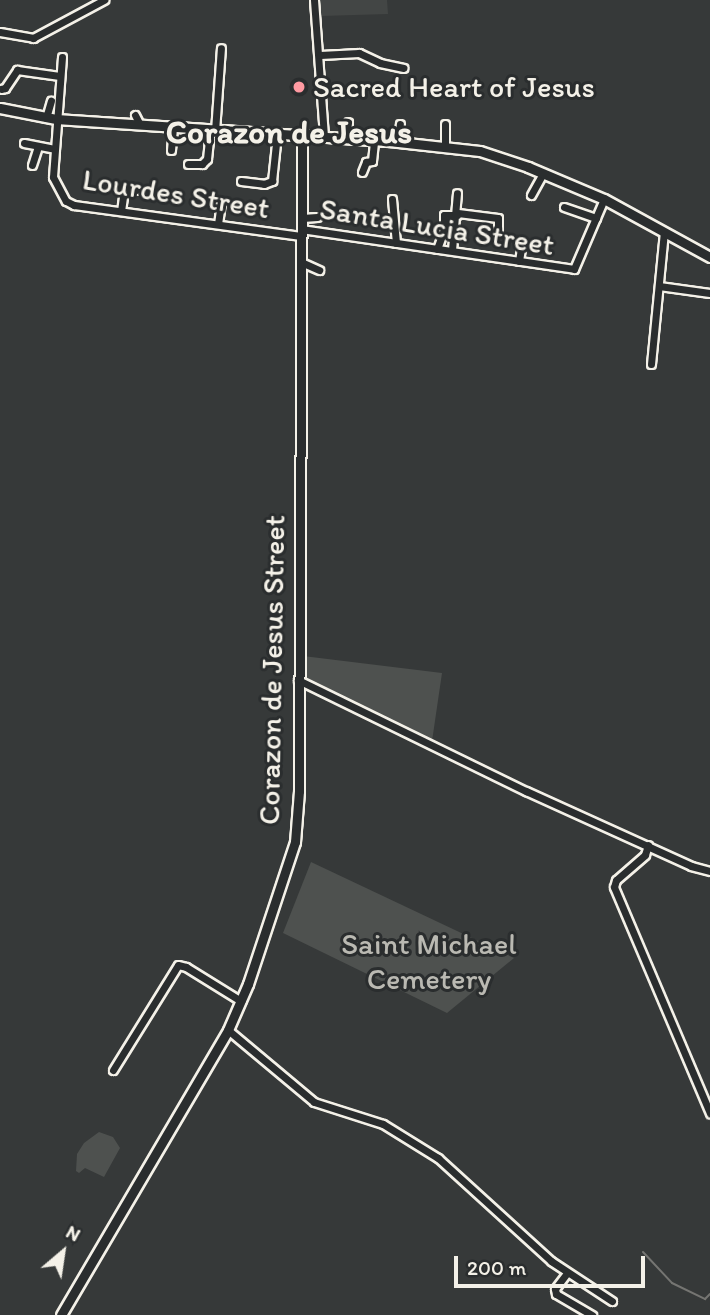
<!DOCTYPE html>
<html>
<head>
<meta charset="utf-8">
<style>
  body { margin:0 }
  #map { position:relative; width:710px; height:1315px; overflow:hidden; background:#363939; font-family:Itim,sans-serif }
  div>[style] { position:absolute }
  .built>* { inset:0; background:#434645 }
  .green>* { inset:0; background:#4e514f }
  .stream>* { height:2px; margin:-1px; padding:0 1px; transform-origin:1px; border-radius:1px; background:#757572 }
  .roads { filter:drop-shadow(2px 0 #f4f1e8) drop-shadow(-2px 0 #f4f1e8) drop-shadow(0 2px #f4f1e8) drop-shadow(0 -2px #f4f1e8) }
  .minor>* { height:7px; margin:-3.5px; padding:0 3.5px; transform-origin:3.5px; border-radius:3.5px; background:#2a2d2e }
  .tertiary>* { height:9px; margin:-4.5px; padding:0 4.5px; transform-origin:4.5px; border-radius:4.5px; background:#2a2d2e }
  .dots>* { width:19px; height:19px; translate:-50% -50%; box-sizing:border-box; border:4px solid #2a2d2e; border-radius:50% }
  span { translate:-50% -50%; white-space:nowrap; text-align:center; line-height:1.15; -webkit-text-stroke:6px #2a2d2e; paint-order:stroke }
  .poi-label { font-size:30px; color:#f4f1e8 }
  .left { translate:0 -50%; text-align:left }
  .street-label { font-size:30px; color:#f4f1e8 }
  .park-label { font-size:30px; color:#bab9b2 }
  .quarter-label { font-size:33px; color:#f4f1e8; font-weight:700 }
  .north { position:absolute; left:28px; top:1217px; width:70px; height:70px; -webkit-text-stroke:5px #2a2d2e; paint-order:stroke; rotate:29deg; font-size:19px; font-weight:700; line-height:28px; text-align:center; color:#f4f1e8 }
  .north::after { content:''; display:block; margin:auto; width:24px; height:32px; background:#f4f1e8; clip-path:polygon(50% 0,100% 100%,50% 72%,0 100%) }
  .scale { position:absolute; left:454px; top:1256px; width:191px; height:32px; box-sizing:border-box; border:4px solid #f4f1e8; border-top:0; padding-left:9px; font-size:21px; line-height:24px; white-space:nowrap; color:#f4f1e8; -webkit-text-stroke:5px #2a2d2e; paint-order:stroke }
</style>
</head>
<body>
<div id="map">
  <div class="built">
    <div style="clip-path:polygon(320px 0,387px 0,388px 14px,321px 16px)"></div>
  </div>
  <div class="green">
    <div style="clip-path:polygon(303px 656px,442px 673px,431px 748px,301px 687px)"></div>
    <div style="clip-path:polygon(311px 862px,514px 958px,447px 1013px,283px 933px)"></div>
    <div style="clip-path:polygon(99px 1132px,113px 1137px,120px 1148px,104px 1177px,85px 1168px,79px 1173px,76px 1171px,77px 1154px,84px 1143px)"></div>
  </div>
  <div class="stream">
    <div style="left:643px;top:1252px;width:42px;rotate:46.9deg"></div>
    <div style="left:672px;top:1283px;width:37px;rotate:26deg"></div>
    <div style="left:705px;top:1299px;width:7px;rotate:-45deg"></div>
  </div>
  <div class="roads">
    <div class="minor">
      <div style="left:314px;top:0;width:137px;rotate:85.8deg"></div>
      <div style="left:0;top:32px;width:34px;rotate:10deg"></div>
      <div style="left:33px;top:38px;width:81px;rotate:-28.2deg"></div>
      <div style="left:320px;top:55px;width:39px;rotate:-3deg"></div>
      <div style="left:359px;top:53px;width:23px;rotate:25deg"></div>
      <div style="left:380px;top:63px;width:24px;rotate:12deg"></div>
      <div style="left:62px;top:57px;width:120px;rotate:94.3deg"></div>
      <div style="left:53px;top:177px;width:27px;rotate:62deg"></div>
      <div style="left:66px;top:201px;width:9px;rotate:27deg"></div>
      <div style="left:74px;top:205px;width:229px;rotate:7.8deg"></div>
      <div style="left:1px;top:89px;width:4px;rotate:-14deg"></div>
      <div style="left:5px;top:88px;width:22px;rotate:-56deg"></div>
      <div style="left:17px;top:70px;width:43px;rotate:7.9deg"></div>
      <div style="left:135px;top:115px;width:11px;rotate:63deg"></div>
      <div style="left:46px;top:118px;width:18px;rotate:-74deg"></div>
      <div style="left:445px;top:124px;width:22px;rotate:90deg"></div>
      <div style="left:215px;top:131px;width:83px;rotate:-85.9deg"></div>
      <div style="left:346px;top:139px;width:17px;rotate:-83deg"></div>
      <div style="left:398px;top:142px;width:18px;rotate:-84deg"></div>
      <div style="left:24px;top:143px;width:31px;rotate:11deg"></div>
      <div style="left:171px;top:150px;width:22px;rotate:-85deg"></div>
      <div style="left:188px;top:164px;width:14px"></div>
      <div style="left:202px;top:164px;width:7px;rotate:-45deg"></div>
      <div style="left:207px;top:159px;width:29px;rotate:-84deg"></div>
      <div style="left:32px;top:165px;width:19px;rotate:-72deg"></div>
      <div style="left:362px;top:172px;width:11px;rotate:-68deg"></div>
      <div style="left:366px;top:162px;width:6px;rotate:-9deg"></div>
      <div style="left:372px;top:161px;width:20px;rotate:-84deg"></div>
      <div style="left:241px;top:181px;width:23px;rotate:7deg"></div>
      <div style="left:264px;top:184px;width:9px;rotate:-21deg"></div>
      <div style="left:272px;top:181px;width:47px;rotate:-83.9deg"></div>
      <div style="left:531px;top:195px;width:25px;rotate:-61deg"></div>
      <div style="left:392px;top:199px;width:44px;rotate:84.8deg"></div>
      <div style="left:564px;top:207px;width:34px;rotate:19deg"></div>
      <div style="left:121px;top:211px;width:21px;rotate:-82deg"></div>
      <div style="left:124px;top:190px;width:12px"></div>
      <div style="left:458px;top:213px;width:40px;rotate:7.1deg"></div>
      <div style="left:498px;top:218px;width:11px;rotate:90deg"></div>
      <div style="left:302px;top:218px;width:15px;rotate:-4deg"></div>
      <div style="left:218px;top:224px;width:22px;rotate:-82deg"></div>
      <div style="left:301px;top:229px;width:276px;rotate:8.3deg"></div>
      <div style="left:574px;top:269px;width:76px;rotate:-66.8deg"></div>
      <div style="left:437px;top:249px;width:20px;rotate:-70deg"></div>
      <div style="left:444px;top:230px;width:15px;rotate:-90deg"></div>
      <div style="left:444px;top:215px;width:13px"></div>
      <div style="left:452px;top:250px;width:57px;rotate:-85deg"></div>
      <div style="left:519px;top:261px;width:13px;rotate:-81deg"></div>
      <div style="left:301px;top:262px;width:20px;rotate:24deg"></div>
      <div style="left:659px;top:286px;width:51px;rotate:7.8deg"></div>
      <div style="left:651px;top:364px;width:133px;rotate:-84.4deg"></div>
      <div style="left:298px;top:680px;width:254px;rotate:26deg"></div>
      <div style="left:526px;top:791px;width:181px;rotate:24.4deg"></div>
      <div style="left:691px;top:866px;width:20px;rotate:15deg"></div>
      <div style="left:648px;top:845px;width:10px;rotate:107deg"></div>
      <div style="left:645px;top:855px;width:38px;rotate:139deg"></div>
      <div style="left:616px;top:880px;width:7px;rotate:106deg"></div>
      <div style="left:614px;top:887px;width:246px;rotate:67deg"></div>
      <div style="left:228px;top:1030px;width:112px;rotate:39.9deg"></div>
      <div style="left:314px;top:1102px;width:72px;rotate:17.7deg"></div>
      <div style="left:383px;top:1124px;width:65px;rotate:31.7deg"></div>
      <div style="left:438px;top:1158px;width:153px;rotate:42.3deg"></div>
      <div style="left:551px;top:1261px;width:73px;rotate:33.3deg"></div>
      <div style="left:113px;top:1070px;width:123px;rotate:-58.2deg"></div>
      <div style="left:178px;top:965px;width:8px;rotate:14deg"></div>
      <div style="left:186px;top:967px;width:65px;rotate:31.7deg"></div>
      <div style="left:567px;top:1273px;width:20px;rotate:127deg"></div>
      <div style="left:555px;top:1289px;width:5px;rotate:79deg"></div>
      <div style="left:556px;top:1294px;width:42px;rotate:30.3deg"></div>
    </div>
    <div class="tertiary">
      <div style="left:0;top:108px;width:57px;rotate:11.1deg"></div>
      <div style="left:56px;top:119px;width:343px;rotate:3.8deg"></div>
      <div style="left:398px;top:142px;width:82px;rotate:6.3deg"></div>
      <div style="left:480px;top:151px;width:51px;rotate:18.4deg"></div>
      <div style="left:528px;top:167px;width:82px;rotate:22.8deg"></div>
      <div style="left:604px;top:199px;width:121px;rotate:28.7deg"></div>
      <div style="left:61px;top:1315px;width:330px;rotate:-59.6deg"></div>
      <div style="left:228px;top:1030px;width:50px;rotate:-66.5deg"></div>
      <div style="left:248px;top:984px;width:150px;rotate:-71.7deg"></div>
      <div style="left:295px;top:842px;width:51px;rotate:-85.5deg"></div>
      <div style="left:299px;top:791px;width:655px;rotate:-89.74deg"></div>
    </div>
  </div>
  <div class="dots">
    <div style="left:299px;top:87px;background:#ff9aa2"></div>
  </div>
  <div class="poi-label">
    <span class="left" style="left:313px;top:87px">Sacred Heart of Jesus</span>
  </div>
  <div class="street-label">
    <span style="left:176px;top:194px;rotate:9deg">Lourdes Street</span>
    <span style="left:437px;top:227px;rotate:9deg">Santa Lucia Street</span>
    <span style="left:272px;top:670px;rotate:-89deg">Corazon de Jesus Street</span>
  </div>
  <div class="park-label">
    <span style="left:429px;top:961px">Saint Michael<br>Cemetery</span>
  </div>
  <div class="quarter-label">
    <span style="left:289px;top:132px">Corazon de Jesus</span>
  </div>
  <div class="north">N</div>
  <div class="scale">200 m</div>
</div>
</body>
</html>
